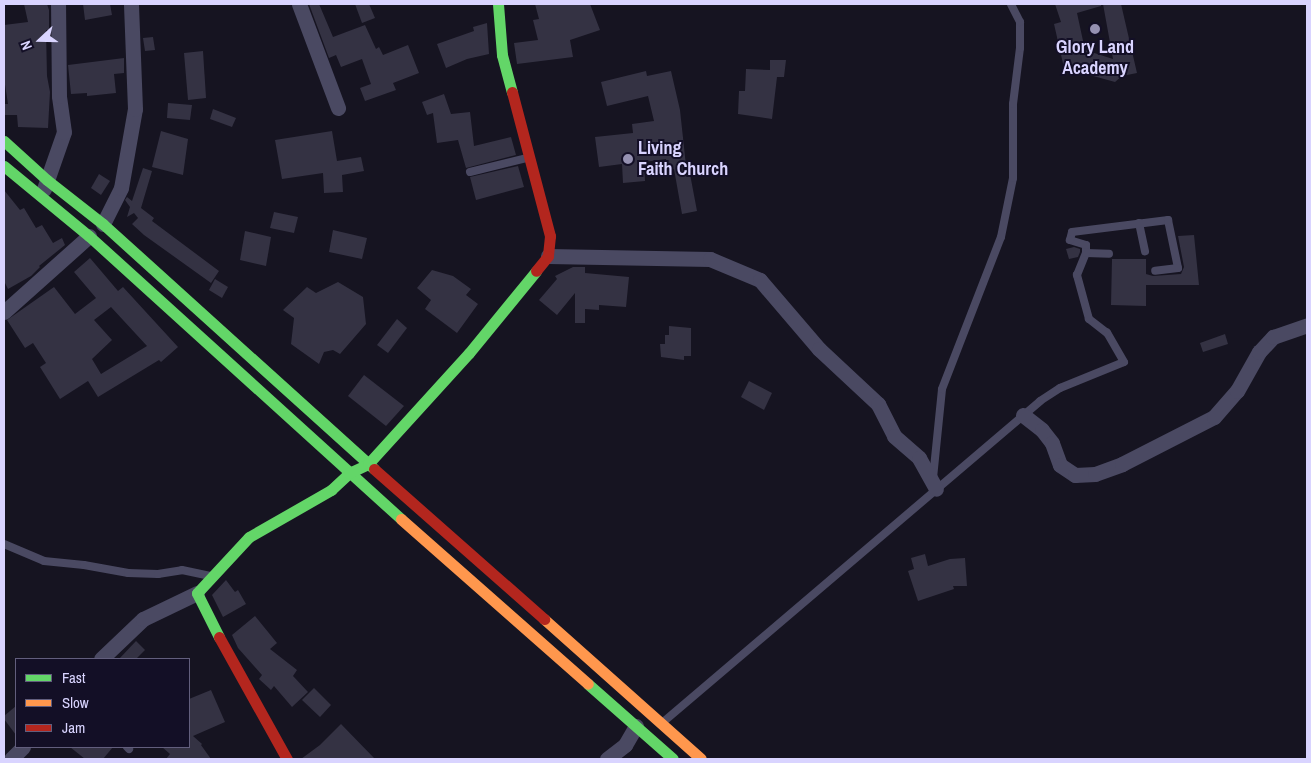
<!DOCTYPE html>
<html>
<head>
<meta charset="utf-8">
<style>
  body { margin:0 }
  #map { position:relative; width:1311px; height:763px; overflow:hidden; background:#161421; font-family:"Archivo Narrow",sans-serif }
  div>[style] { position:absolute }
  .building>* { inset:0; background:#343243 }
  .lane>* { height:8px; margin:-4px; padding:0 4px; transform-origin:4px; border-radius:4px; background:#4a4962 }
  .street>* { height:15px; margin:-7.5px; padding:0 7.5px; transform-origin:7.5px; border-radius:7.5px; background:#4a4962 }
  .fast>* { height:11px; margin:-5.5px; padding:0 5.5px; transform-origin:5.5px; border-radius:5.5px; background:#63d668 }
  .slow>* { height:11px; margin:-5.5px; padding:0 5.5px; transform-origin:5.5px; border-radius:5.5px; background:#ff974d }
  .jam>* { height:11px; margin:-5.5px; padding:0 5.5px; transform-origin:5.5px; border-radius:5.5px; background:#b3261e }
  .dots>* { width:14px; height:14px; translate:-50% -50%; box-sizing:border-box; border:2px solid #130f26; border-radius:50% }
  span { translate:-50% -50%; white-space:nowrap; text-align:center; line-height:1.15; -webkit-text-stroke:4px #130f26; paint-order:stroke }
  .poi-label { font-size:18px; color:#d9d4ff; font-weight:700 }
  .left { translate:0 -50%; text-align:left }
  .frame { position:absolute; inset:0; border:5px solid #d9d4ff; pointer-events:none }
  .legend { position:absolute; left:15px; top:658px; width:175px; height:90px; box-sizing:border-box; background:#130f26; border:1px solid #625e7d; margin:0; padding:6px 9px; list-style:none; font-size:15px; color:#d9d4ff }
  .legend li { display:flex; align-items:center; gap:10px; height:25px }
  .legend b { width:25px; border:1px solid #625e7d }
  .north { position:absolute; left:15px; top:15px; width:50px; height:50px; -webkit-text-stroke:4px #130f26; paint-order:stroke; rotate:249deg; font-size:14px; font-weight:700; line-height:20px; text-align:center; color:#d9d4ff }
  .north::after { content:''; display:block; margin:auto; width:18px; height:22px; background:#d9d4ff; clip-path:polygon(50% 0,100% 100%,50% 72%,0 100%) }
</style>
</head>
<body>
<div id="map">
  <div class="building">
    <div style="clip-path:polygon(24px 4px,47px 4px,49px 10px,49px 30px,46px 30px,47px 76px,50px 92px,48px 128px,18px 127px,17px 115px,5px 115px,5px 104px,8px 104px,4px 78px,4px 25px,28px 22px)"></div>
    <div style="clip-path:polygon(83px 4px,110px 4px,112px 15px,85px 20px)"></div>
    <div style="clip-path:polygon(309px 4px,319px 4px,333px 37px,365px 25px,376px 49px,379px 47px,383px 55px,408px 45px,419px 73px,393px 83px,396px 90px,365px 101px,360px 88px,371px 84px,362px 59px,341px 67px,336px 55px,329px 58px)"></div>
    <div style="clip-path:polygon(355px 4px,369px 4px,375px 18px,362px 23px)"></div>
    <div style="clip-path:polygon(535px 4px,590px 4px,600px 30px,570px 40px,573px 57px,517px 64px,514px 43px,538px 40px,533px 20px,539px 19px)"></div>
    <div style="clip-path:polygon(1055px 4px,1101px 4px,1101px 6px,1077px 13px,1085px 50px,1113px 59px,1103px 4px,1121px 4px,1137px 73px,1122px 76px,1115px 82px,1064px 68px,1054px 24px,1061px 22px)"></div>
    <div style="clip-path:polygon(487px 23px,489px 54px,467px 59px,446px 68px,437px 44px,474px 31px,473px 27px)"></div>
    <div style="clip-path:polygon(153px 37px,155px 50px,145px 51px,143px 38px)"></div>
    <div style="clip-path:polygon(203px 51px,206px 98px,188px 100px,184px 53px)"></div>
    <div style="clip-path:polygon(124px 58px,124px 73px,114px 74px,116px 93px,87px 96px,87px 93px,71px 94px,68px 65px)"></div>
    <div style="clip-path:polygon(770px 60px,786px 60px,784px 77px,777px 77px,772px 119px,738px 114px,739px 91px,745px 91px,746px 69px,770px 70px)"></div>
    <div style="clip-path:polygon(646px 71px,647px 76px,671px 71px,680px 110px,687px 175px,690px 174px,697px 211px,682px 214px,674px 169px,667px 169px,666px 159px,644px 162px,645px 181px,623px 183px,622px 164px,599px 167px,595px 137px,633px 133px,632px 124px,654px 121px,648px 96px,607px 106px,601px 82px)"></div>
    <div style="clip-path:polygon(444px 94px,451px 114px,470px 112px,474px 146px,511px 137px,516px 155px,466px 168px,458px 140px,437px 143px,433px 113px,427px 115px,422px 102px)"></div>
    <div style="clip-path:polygon(168px 103px,192px 105px,190px 120px,167px 118px)"></div>
    <div style="clip-path:polygon(213px 109px,236px 118px,232px 127px,210px 119px)"></div>
    <div style="clip-path:polygon(161px 131px,188px 139px,183px 175px,152px 167px)"></div>
    <div style="clip-path:polygon(332px 131px,337px 161px,361px 157px,364px 171px,342px 175px,343px 192px,324px 193px,323px 173px,282px 179px,275px 140px)"></div>
    <div style="clip-path:polygon(518px 166px,524px 187px,476px 200px,470px 177px)"></div>
    <div style="clip-path:polygon(143px 168px,152px 171px,141px 208px,154px 218px,152px 221px,219px 271px,211px 283px,144px 235px,132px 224px,138px 218px,134px 213px,127px 217px,130px 207px,125px 200px,127px 197px,132px 201px)"></div>
    <div style="clip-path:polygon(99px 174px,110px 181px,101px 195px,91px 188px)"></div>
    <div style="clip-path:polygon(4px 190px,20px 210px,24px 208px,36px 228px,42px 225px,53px 243px,62px 238px,65px 245px,39px 266px,40px 267px,31px 276px,8px 289px,4px 281px)"></div>
    <div style="clip-path:polygon(274px 212px,298px 217px,294px 233px,270px 228px)"></div>
    <div style="clip-path:polygon(333px 230px,367px 238px,362px 259px,329px 252px)"></div>
    <div style="clip-path:polygon(245px 231px,271px 237px,266px 266px,240px 260px)"></div>
    <div style="clip-path:polygon(1194px 235px,1199px 285px,1146px 285px,1146px 306px,1111px 305px,1112px 259px,1146px 259px,1146px 274px,1153px 276px,1181px 274px,1184px 267px,1178px 236px)"></div>
    <div style="clip-path:polygon(1074px 247px,1080px 249px,1080px 252px,1078px 257px,1069px 259px,1066px 249px)"></div>
    <div style="clip-path:polygon(evenodd,90px 258px,118px 291px,123px 287px,178px 347px,161px 362px,159px 360px,98px 397px,88px 381px,60px 399px,40px 367px,46px 363px,33px 343px,25px 348px,7px 320px,54px 287px,75px 314px,96px 298px,74px 272px,90px 258px,111px 307px,147px 346px,101px 374px,92px 359px,112px 340px,94px 320px,111px 307px)"></div>
    <div style="clip-path:polygon(573px 267px,585px 267px,585px 273px,629px 277px,626px 307px,599px 305px,599px 310px,585px 309px,585px 323px,575px 323px,575px 293px,557px 315px,539px 300px,557px 279px,555px 276px)"></div>
    <div style="clip-path:polygon(432px 270px,453px 276px,471px 289px,466px 295px,478px 304px,457px 333px,425px 309px,431px 300px,417px 288px)"></div>
    <div style="clip-path:polygon(215px 279px,228px 287px,222px 298px,209px 290px)"></div>
    <div style="clip-path:polygon(338px 282px,363px 297px,366px 324px,340px 354px,333px 350px,324px 352px,319px 364px,291px 344px,294px 318px,283px 310px,307px 287px,316px 293px)"></div>
    <div style="clip-path:polygon(397px 319px,407px 328px,388px 353px,377px 345px)"></div>
    <div style="clip-path:polygon(669px 326px,691px 328px,691px 356px,684px 356px,684px 360px,661px 357px,660px 344px,665px 344px,665px 335px,669px 335px)"></div>
    <div style="clip-path:polygon(1225px 334px,1228px 344px,1203px 352px,1200px 343px)"></div>
    <div style="clip-path:polygon(364px 375px,404px 406px,386px 426px,348px 396px)"></div>
    <div style="clip-path:polygon(749px 381px,772px 393px,764px 410px,741px 397px)"></div>
    <div style="clip-path:polygon(925px 554px,928px 566px,950px 559px,965px 558px,967px 586px,953px 586px,954px 589px,918px 601px,908px 571px,914px 569px,911px 558px)"></div>
    <div style="clip-path:polygon(226px 580px,235px 592px,238px 590px,246px 604px,223px 617px,212px 595px)"></div>
    <div style="clip-path:polygon(255px 616px,277px 643px,270px 649px,297px 670px,293px 676px,308px 692px,292px 707px,274px 686px,271px 690px,259px 679px,262px 675px,238px 648px,232px 635px)"></div>
    <div style="clip-path:polygon(136px 641px,145px 650px,136px 659px,119px 659px)"></div>
    <div style="clip-path:polygon(314px 688px,331px 705px,320px 717px,302px 700px)"></div>
    <div style="clip-path:polygon(211px 690px,225px 722px,193px 736px,202px 744px,201px 745px,211px 759px,166px 759px,170px 754px,162px 747px,189px 747px,189px 699px)"></div>
    <div style="clip-path:polygon(16px 706px,16px 735px,4px 719px,4px 716px)"></div>
    <div style="clip-path:polygon(341px 724px,375px 759px,301px 759px,320px 745px)"></div>
    <div style="clip-path:polygon(70px 747px,113px 747px,103px 759px,85px 759px)"></div>
  </div>
  <div class="lane">
    <div style="left:470px;top:172px;width:59px;rotate:-13.8deg"></div>
    <div style="left:1139px;top:223px;width:29px;rotate:78deg"></div>
    <div style="left:1086px;top:253px;width:23px;rotate:2deg"></div>
    <div style="left:933px;top:478px;width:89px;rotate:-84.2deg"></div>
    <div style="left:942px;top:389px;width:163px;rotate:-68.8deg"></div>
    <div style="left:1001px;top:237px;width:60px;rotate:-78.5deg"></div>
    <div style="left:1013px;top:178px;width:74px;rotate:-90deg"></div>
    <div style="left:1013px;top:104px;width:56px;rotate:-82.9deg"></div>
    <div style="left:1020px;top:48px;width:26px;rotate:-90deg"></div>
    <div style="left:1020px;top:22px;width:20px;rotate:-117deg"></div>
    <div style="left:4px;top:544px;width:43px;rotate:23deg"></div>
    <div style="left:44px;top:561px;width:40px;rotate:5.7deg"></div>
    <div style="left:84px;top:565px;width:45px;rotate:10.3deg"></div>
    <div style="left:128px;top:573px;width:30px;rotate:2deg"></div>
    <div style="left:158px;top:574px;width:24px;rotate:-9deg"></div>
    <div style="left:182px;top:570px;width:29px;rotate:12deg"></div>
    <div style="left:662px;top:723px;width:497px;rotate:-40.4deg"></div>
    <div style="left:1040px;top:401px;width:24px;rotate:-33deg"></div>
    <div style="left:1060px;top:388px;width:69px;rotate:-22.1deg"></div>
    <div style="left:1124px;top:362px;width:34px;rotate:-120deg"></div>
    <div style="left:1107px;top:333px;width:23px;rotate:-142deg"></div>
    <div style="left:1089px;top:319px;width:46px;rotate:-105.3deg"></div>
    <div style="left:1077px;top:275px;width:24px;rotate:-68deg"></div>
    <div style="left:1086px;top:253px;width:8px;rotate:-90deg"></div>
    <div style="left:1086px;top:245px;width:17px;rotate:-163deg"></div>
    <div style="left:1070px;top:240px;width:8px;rotate:-76deg"></div>
    <div style="left:1072px;top:232px;width:97px;rotate:-7.1deg"></div>
    <div style="left:1168px;top:220px;width:49px;rotate:78.2deg"></div>
    <div style="left:1178px;top:268px;width:23px;rotate:173deg"></div>
    <div style="left:127px;top:747px;width:3px;rotate:45deg"></div>
  </div>
  <div class="street">
    <div style="left:299px;top:4px;width:111px;rotate:69.4deg"></div>
    <div style="left:44px;top:189px;width:60px;rotate:-70.7deg"></div>
    <div style="left:64px;top:132px;width:36px;rotate:-98deg"></div>
    <div style="left:59px;top:96px;width:92px;rotate:-90.6deg"></div>
    <div style="left:103px;top:224px;width:40px;rotate:-63.4deg"></div>
    <div style="left:121px;top:188px;width:80px;rotate:-80deg"></div>
    <div style="left:135px;top:109px;width:105px;rotate:-92.2deg"></div>
    <div style="left:548px;top:256px;width:162px;rotate:1.1deg"></div>
    <div style="left:710px;top:259px;width:54px;rotate:22.8deg"></div>
    <div style="left:760px;top:280px;width:91px;rotate:49.5deg"></div>
    <div style="left:819px;top:349px;width:81px;rotate:43deg"></div>
    <div style="left:878px;top:404px;width:36px;rotate:63deg"></div>
    <div style="left:894px;top:436px;width:33px;rotate:41deg"></div>
    <div style="left:919px;top:458px;width:35px;rotate:61deg"></div>
    <div style="left:4px;top:312px;width:114px;rotate:-41.8deg"></div>
    <div style="left:1023px;top:415px;width:24px;rotate:38deg"></div>
    <div style="left:1042px;top:430px;width:16px;rotate:52deg"></div>
    <div style="left:1052px;top:443px;width:23px;rotate:70deg"></div>
    <div style="left:1060px;top:465px;width:18px;rotate:34deg"></div>
    <div style="left:1075px;top:475px;width:20px;rotate:-3deg"></div>
    <div style="left:1095px;top:474px;width:29px;rotate:-20deg"></div>
    <div style="left:1122px;top:464px;width:103px;rotate:-27.1deg"></div>
    <div style="left:1214px;top:417px;width:35px;rotate:-49deg"></div>
    <div style="left:1237px;top:391px;width:45px;rotate:-60.6deg"></div>
    <div style="left:1259px;top:352px;width:21px;rotate:-47deg"></div>
    <div style="left:1273px;top:337px;width:36px;rotate:-19deg"></div>
    <div style="left:101px;top:659px;width:58px;rotate:-43.6deg"></div>
    <div style="left:143px;top:619px;width:60px;rotate:-25.7deg"></div>
    <div style="left:11px;top:759px;width:17px;rotate:-45deg"></div>
    <div style="left:607px;top:759px;width:23px;rotate:-38deg"></div>
    <div style="left:625px;top:745px;width:22px;rotate:-60deg"></div>
  </div>
  <div class="fast">
    <div style="left:498px;top:4px;width:51px;rotate:85.5deg"></div>
    <div style="left:502px;top:55px;width:38px;rotate:75deg"></div>
    <div style="left:4px;top:141px;width:58px;rotate:42.2deg"></div>
    <div style="left:47px;top:180px;width:71px;rotate:38.2deg"></div>
    <div style="left:103px;top:224px;width:365px;rotate:42.1deg"></div>
    <div style="left:4px;top:166px;width:110px;rotate:39.5deg"></div>
    <div style="left:89px;top:236px;width:421px;rotate:42.2deg"></div>
    <div style="left:219px;top:637px;width:49px;rotate:-116.6deg"></div>
    <div style="left:197px;top:593px;width:76px;rotate:-47.1deg"></div>
    <div style="left:249px;top:537px;width:95px;rotate:-29.8deg"></div>
    <div style="left:331px;top:490px;width:25px;rotate:-43deg"></div>
    <div style="left:349px;top:473px;width:21px;rotate:-25deg"></div>
    <div style="left:368px;top:464px;width:150px;rotate:-47.7deg"></div>
    <div style="left:469px;top:353px;width:106px;rotate:-50.7deg"></div>
    <div style="left:588px;top:684px;width:113px;rotate:41.4deg"></div>
  </div>
  <div class="slow">
    <div style="left:401px;top:519px;width:249px;rotate:41.4deg"></div>
    <div style="left:544px;top:619px;width:210px;rotate:41.7deg"></div>
  </div>
  <div class="jam">
    <div style="left:512px;top:92px;width:149px;rotate:75.2deg"></div>
    <div style="left:550px;top:236px;width:20px;rotate:96deg"></div>
    <div style="left:548px;top:256px;width:19px;rotate:129deg"></div>
    <div style="left:374px;top:469px;width:227px;rotate:41.4deg"></div>
    <div style="left:219px;top:637px;width:140px;rotate:60.9deg"></div>
  </div>
  <div class="dots">
    <div style="left:1095px;top:29px;background:#9591b1"></div>
    <div style="left:628px;top:159px;background:#9591b1"></div>
  </div>
  <div class="poi-label">
    <span style="left:1095px;top:58px">Glory Land<br>Academy</span>
    <span class="left" style="left:638px;top:159px">Living<br>Faith Church</span>
  </div>
  <div class="frame"></div>
  <ul class="legend">
  <li><b style="height:6px;background:#63d668"></b>Fast</li>
  <li><b style="height:6px;background:#ff974d"></b>Slow</li>
  <li><b style="height:6px;background:#b3261e"></b>Jam</li>
  </ul>
  <div class="north">N</div>
</div>
</body>
</html>
